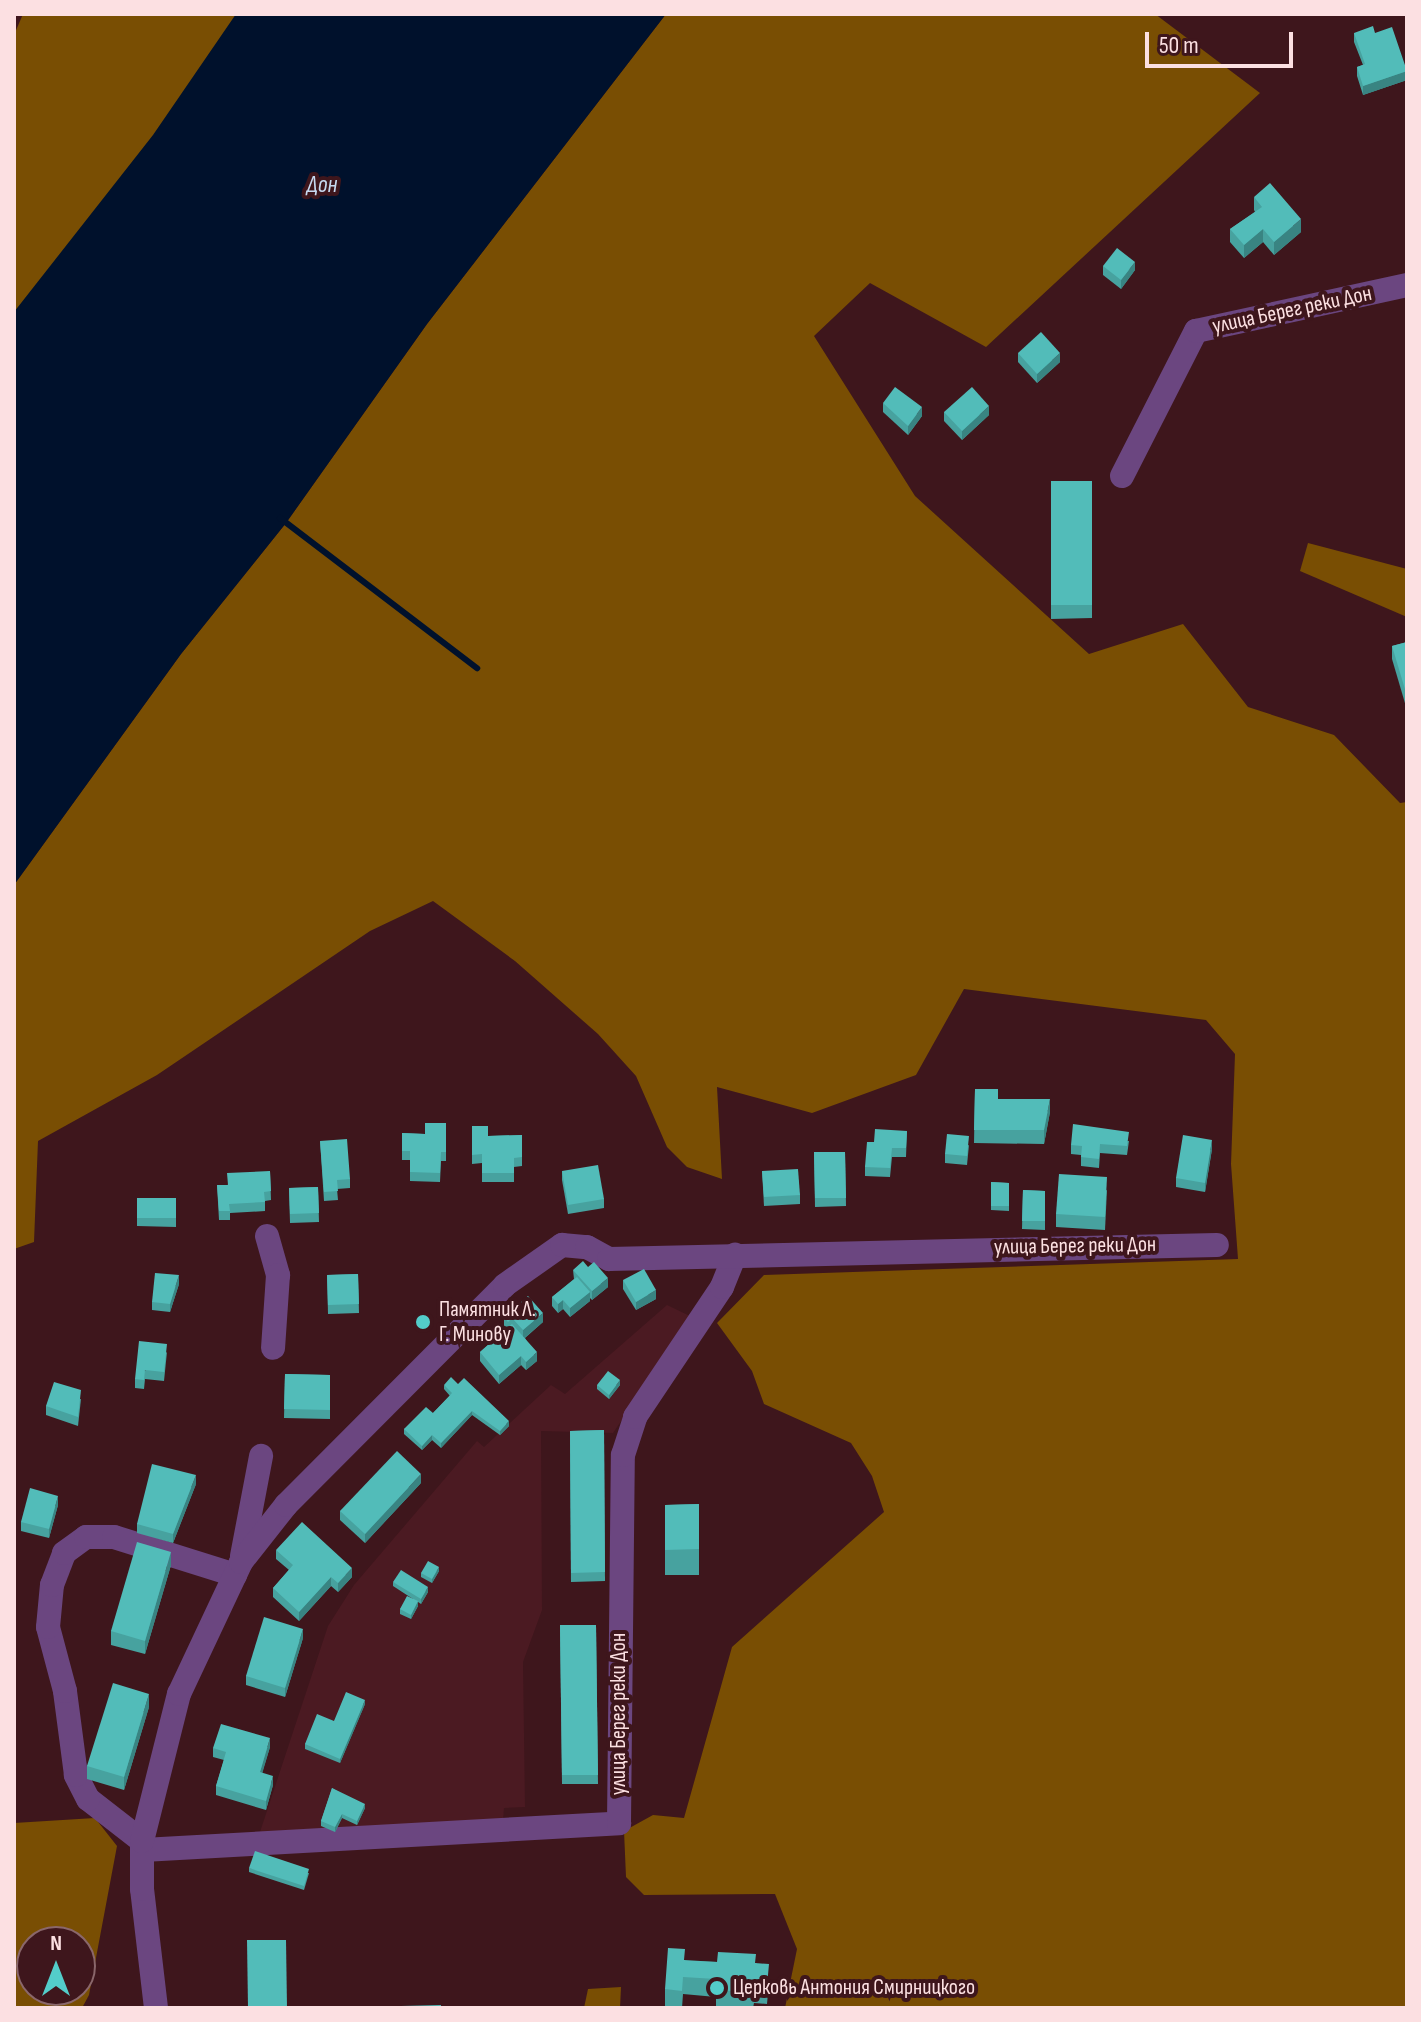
<!DOCTYPE html>
<html>
<head>
<meta charset="utf-8">
<style>
  body { margin:0 }
  #map { position:relative; width:1421px; height:2022px; overflow:hidden; background:#3e161c; font-family:"Sofia Sans Condensed",sans-serif }
  div>[style] { position:absolute }
  .built>* { inset:0; background:#4b1a22 }
  .forest>* { inset:0; background:#794e03 }
  .water>* { inset:0; background:#00112c }
  .stream>* { height:6px; margin:-3px; padding:0 3px; transform-origin:3px; border-radius:3px; background:#00112c }
  .minor>* { height:24px; margin:-12px; padding:0 12px; transform-origin:12px; border-radius:12px; background:#6b4680 }
  .wall>* { inset:0; background:#47a29f }
  .shaded-wall>* { inset:0; background:#398482 }
  .building>* { inset:0; background:#52bcb9 }
  .dots>* { width:22px; height:22px; translate:-50% -50%; box-sizing:border-box; border:4px solid #3e161c; border-radius:50% }
  span { translate:-50% -50%; white-space:nowrap; text-align:center; line-height:1.15; -webkit-text-stroke:8px #3e161c; paint-order:stroke }
  .street-label { font-size:22px; color:#fce0e2 }
  .poi-label { font-size:22px; color:#fce0e2 }
  .left { translate:0 -50%; text-align:left }
  .water-label { font-size:24px; color:#c6d9f0; font-style:italic }
  .frame { position:absolute; inset:0; border:16px solid #fce0e2; pointer-events:none }
  .north { position:absolute; left:16px; top:1926px; width:80px; height:80px; box-sizing:border-box; background:#3e161c; border:2px solid #8a676b; border-radius:50%; rotate:0deg; font-size:22px; font-weight:700; line-height:32px; text-align:center; color:#fce0e2 }
  .north::after { content:''; display:block; margin:auto; width:28px; height:36px; background:#53cdca; clip-path:polygon(50% 0,100% 100%,50% 72%,0 100%) }
  .scale { position:absolute; left:1145px; top:32px; width:148px; height:36px; box-sizing:border-box; border:4px solid #fce0e2; border-top:0; padding-left:10px; font-size:24px; line-height:28px; white-space:nowrap; color:#fce0e2; -webkit-text-stroke:6px #3e161c; paint-order:stroke }
</style>
</head>
<body>
<div id="map">
  <div class="built">
    <div style="clip-path:polygon(667px 1305px,692px 1317px,613px 1433px,541px 1431px,542px 1610px,523px 1662px,525px 1807px,504px 1808px,503px 1821px,259px 1835px,328px 1626px,354px 1585px,477px 1441px,484px 1447px,551px 1385px,565px 1394px)"></div>
  </div>
  <div class="forest">
    <div style="clip-path:polygon(23px 14px,248px 14px,14px 332px,14px 35px)"></div>
    <div style="clip-path:polygon(666px 14px,1155px 14px,1260px 93px,986px 347px,870px 283px,814px 336px,915px 496px,1089px 654px,1183px 624px,1248px 707px,1334px 735px,1400px 803px,1407px 802px,1407px 2008px,785px 2008px,797px 1949px,775px 1894px,644px 1895px,626px 1877px,624px 1831px,653px 1815px,684px 1818px,732px 1647px,884px 1512px,872px 1476px,851px 1443px,764px 1404px,752px 1371px,717px 1323px,764px 1275px,1238px 1259px,1231px 1164px,1235px 1054px,1206px 1020px,964px 989px,916px 1075px,812px 1113px,717px 1087px,722px 1179px,687px 1167px,667px 1147px,636px 1076px,598px 1034px,515px 961px,433px 901px,370px 931px,157px 1075px,38px 1141px,34px 1242px,14px 1249px,14px 885px,181px 654px,286px 523px,427px 324px)"></div>
    <div style="clip-path:polygon(1308px 543px,1407px 569px,1407px 617px,1300px 571px)"></div>
    <div style="clip-path:polygon(evenodd,95px 1818px,117px 1846px,89px 1995px,82px 2008px,14px 2008px,14px 1823px,95px 1818px,32px 1942px,80px 1942px,80px 1990px,32px 1990px,32px 1942px)"></div>
    <div style="clip-path:polygon(621px 1987px,620px 2008px,584px 2008px,588px 1989px)"></div>
  </div>
  <div class="water">
    <div style="clip-path:polygon(236px 14px,666px 14px,427px 324px,286px 523px,181px 654px,14px 885px,14px 312px,153px 135px)"></div>
  </div>
  <div class="stream">
    <div style="left:280px;top:518px;width:248px;rotate:37.3deg"></div>
  </div>
  <div class="minor">
    <div style="left:1122px;top:476px;width:163px;rotate:-63deg"></div>
    <div style="left:1196px;top:331px;width:216px;rotate:-12.3deg"></div>
    <div style="left:267px;top:1236px;width:41px;rotate:74.2deg"></div>
    <div style="left:278px;top:1275px;width:73px;rotate:93.9deg"></div>
    <div style="left:242px;top:1556px;width:102px;rotate:-79.2deg"></div>
    <div style="left:142px;top:1841px;width:68px;rotate:-142.1deg"></div>
    <div style="left:88px;top:1799px;width:27px;rotate:-117deg"></div>
    <div style="left:76px;top:1775px;width:85px;rotate:-97.5deg"></div>
    <div style="left:65px;top:1691px;width:66px;rotate:-104.9deg"></div>
    <div style="left:48px;top:1627px;width:42px;rotate:-84.6deg"></div>
    <div style="left:52px;top:1585px;width:34px;rotate:-69deg"></div>
    <div style="left:64px;top:1553px;width:27px;rotate:-36deg"></div>
    <div style="left:86px;top:1537px;width:28px"></div>
    <div style="left:114px;top:1537px;width:127px;rotate:17.4deg"></div>
    <div style="left:143px;top:1850px;width:477px;rotate:-3.2deg"></div>
    <div style="left:619px;top:1823px;width:368px;rotate:-89.4deg"></div>
    <div style="left:623px;top:1455px;width:40px;rotate:-72deg"></div>
    <div style="left:635px;top:1417px;width:156px;rotate:-56.2deg"></div>
    <div style="left:722px;top:1287px;width:35px;rotate:-68deg"></div>
    <div style="left:156px;top:2008px;width:120px;rotate:-96.7deg"></div>
    <div style="left:142px;top:1889px;width:48px;rotate:-90deg"></div>
    <div style="left:142px;top:1841px;width:152px;rotate:-75.9deg"></div>
    <div style="left:179px;top:1694px;width:146px;rotate:-64.8deg"></div>
    <div style="left:241px;top:1562px;width:73px;rotate:-51.7deg"></div>
    <div style="left:286px;top:1505px;width:310px;rotate:-45.1deg"></div>
    <div style="left:505px;top:1285px;width:70px;rotate:-35.1deg"></div>
    <div style="left:562px;top:1245px;width:25px;rotate:5deg"></div>
    <div style="left:587px;top:1247px;width:25px;rotate:29deg"></div>
    <div style="left:609px;top:1259px;width:608px;rotate:-1.32deg"></div>
  </div>
  <div class="wall">
    <div style="clip-path:polygon(1354px 33px,1375px 33px,1407px 69px,1407px 80px,1363px 95px,1357px 76px,1357px 67px,1363px 65px,1354px 42px)"></div>
    <div style="clip-path:polygon(1254px 197px,1301px 232px,1274px 255px,1263px 242px,1244px 258px,1230px 242px,1230px 229px,1255px 212px,1254px 210px)"></div>
    <div style="clip-path:polygon(1103px 266px,1135px 270px,1121px 289px,1103px 275px)"></div>
    <div style="clip-path:polygon(1018px 353px,1060px 362px,1037px 383px,1018px 362px)"></div>
    <div style="clip-path:polygon(883px 403px,922px 416px,908px 435px,883px 412px)"></div>
    <div style="clip-path:polygon(944px 412px,989px 415px,962px 440px,944px 421px)"></div>
    <div style="clip-path:polygon(1051px 481px,1092px 481px,1092px 618px,1051px 619px)"></div>
    <div style="clip-path:polygon(1407px 642px,1407px 710px,1392px 659px,1392px 646px)"></div>
    <div style="clip-path:polygon(975px 1089px,998px 1099px,1050px 1112px,1044px 1144px,974px 1143px)"></div>
    <div style="clip-path:polygon(446px 1123px,446px 1161px,441px 1161px,440px 1182px,410px 1181px,410px 1160px,402px 1160px,402px 1133px,425px 1134px)"></div>
    <div style="clip-path:polygon(472px 1126px,488px 1136px,522px 1135px,522px 1166px,514px 1167px,514px 1182px,482px 1182px,482px 1163px,472px 1164px)"></div>
    <div style="clip-path:polygon(907px 1131px,906px 1157px,892px 1157px,890px 1177px,865px 1176px,865px 1167px,874px 1142px)"></div>
    <div style="clip-path:polygon(320px 1141px,350px 1179px,350px 1188px,337px 1189px,338px 1200px,324px 1201px)"></div>
    <div style="clip-path:polygon(1129px 1141px,1127px 1155px,1100px 1153px,1099px 1168px,1081px 1166px,1081px 1155px,1071px 1154px,1071px 1145px)"></div>
    <div style="clip-path:polygon(969px 1145px,967px 1165px,945px 1163px,945px 1154px)"></div>
    <div style="clip-path:polygon(1212px 1149px,1205px 1192px,1176px 1187px,1176px 1178px)"></div>
    <div style="clip-path:polygon(814px 1152px,845px 1152px,846px 1206px,815px 1207px)"></div>
    <div style="clip-path:polygon(270px 1171px,271px 1200px,265px 1201px,265px 1211px,230px 1213px,230px 1220px,219px 1220px,217px 1185px,227px 1185px)"></div>
    <div style="clip-path:polygon(562px 1171px,604px 1199px,604px 1208px,568px 1214px,562px 1180px)"></div>
    <div style="clip-path:polygon(762px 1171px,800px 1195px,800px 1204px,764px 1206px)"></div>
    <div style="clip-path:polygon(991px 1182px,1009px 1183px,1009px 1211px,991px 1210px)"></div>
    <div style="clip-path:polygon(318px 1187px,319px 1222px,290px 1223px,289px 1188px)"></div>
    <div style="clip-path:polygon(1023px 1190px,1045px 1191px,1045px 1230px,1022px 1229px)"></div>
    <div style="clip-path:polygon(1107px 1190px,1105px 1230px,1056px 1227px,1056px 1214px)"></div>
    <div style="clip-path:polygon(137px 1198px,176px 1198px,176px 1227px,137px 1226px)"></div>
    <div style="clip-path:polygon(573px 1270px,608px 1287px,592px 1300px,590px 1298px,590px 1301px,570px 1317px,563px 1309px,558px 1313px,552px 1306px,552px 1297px,574px 1279px)"></div>
    <div style="clip-path:polygon(358px 1274px,359px 1313px,328px 1314px,327px 1275px)"></div>
    <div style="clip-path:polygon(623px 1280px,656px 1299px,636px 1310px,623px 1289px)"></div>
    <div style="clip-path:polygon(179px 1284px,170px 1312px,152px 1310px,152px 1302px)"></div>
    <div style="clip-path:polygon(504px 1317px,543px 1322px,525px 1338px,537px 1361px,526px 1370px,521px 1365px,499px 1384px,480px 1361px,480px 1352px,506px 1329px,504px 1326px)"></div>
    <div style="clip-path:polygon(167px 1352px,164px 1381px,145px 1379px,144px 1389px,135px 1388px,135px 1379px)"></div>
    <div style="clip-path:polygon(285px 1374px,330px 1375px,330px 1419px,284px 1418px)"></div>
    <div style="clip-path:polygon(444px 1385px,509px 1426px,500px 1435px,472px 1415px,441px 1448px,432px 1440px,422px 1450px,404px 1434px,404px 1429px,433px 1413px,450px 1396px,444px 1389px)"></div>
    <div style="clip-path:polygon(597px 1385px,620px 1385px,609px 1399px,597px 1389px)"></div>
    <div style="clip-path:polygon(81px 1399px,78px 1426px,46px 1415px,46px 1406px)"></div>
    <div style="clip-path:polygon(604px 1430px,605px 1581px,571px 1582px,570px 1431px)"></div>
    <div style="clip-path:polygon(421px 1483px,365px 1543px,340px 1520px,340px 1511px)"></div>
    <div style="clip-path:polygon(196px 1484px,173px 1543px,137px 1533px,137px 1524px)"></div>
    <div style="clip-path:polygon(699px 1504px,699px 1575px,665px 1575px,665px 1505px)"></div>
    <div style="clip-path:polygon(58px 1505px,49px 1538px,21px 1531px,21px 1522px)"></div>
    <div style="clip-path:polygon(276px 1550px,352px 1577px,338px 1592px,331px 1586px,299px 1621px,273px 1597px,273px 1588px,289px 1570px,276px 1559px)"></div>
    <div style="clip-path:polygon(171px 1565px,145px 1654px,111px 1645px,111px 1631px)"></div>
    <div style="clip-path:polygon(439px 1571px,432px 1583px,421px 1577px,421px 1573px)"></div>
    <div style="clip-path:polygon(393px 1582px,428px 1592px,421px 1604px,418px 1602px,418px 1606px,411px 1619px,400px 1614px,400px 1609px,413px 1599px,393px 1586px)"></div>
    <div style="clip-path:polygon(560px 1625px,596px 1625px,598px 1784px,562px 1784px)"></div>
    <div style="clip-path:polygon(303px 1638px,285px 1697px,246px 1685px,246px 1676px)"></div>
    <div style="clip-path:polygon(365px 1704px,340px 1763px,305px 1749px,305px 1744px,334px 1721px)"></div>
    <div style="clip-path:polygon(149px 1707px,124px 1790px,87px 1779px,87px 1766px)"></div>
    <div style="clip-path:polygon(270px 1747px,262px 1773px,273px 1785px,266px 1810px,216px 1795px,216px 1786px,224px 1760px,213px 1757px,213px 1748px)"></div>
    <div style="clip-path:polygon(332px 1788px,365px 1808px,357px 1825px,342px 1818px,335px 1832px,321px 1826px,321px 1821px)"></div>
    <div style="clip-path:polygon(249px 1868px,309px 1873px,304px 1890px,249px 1872px)"></div>
    <div style="clip-path:polygon(685px 1961px,756px 1963px,769px 1982px,767px 2004px,754px 2003px,753px 2008px,716px 2008px,716px 1997px,683px 1994px,682px 2008px,665px 2007px,665px 1989px)"></div>
  </div>
  <div class="shaded-wall">
    <div style="clip-path:polygon(1407px 71px,1407px 80px,1363px 95px,1363px 86px)"></div>
    <div style="clip-path:polygon(1301px 219px,1301px 232px,1274px 255px,1274px 242px)"></div>
    <div style="clip-path:polygon(1263px 229px,1263px 242px,1244px 258px,1244px 245px)"></div>
    <div style="clip-path:polygon(1135px 262px,1135px 270px,1121px 289px,1121px 280px)"></div>
    <div style="clip-path:polygon(1060px 353px,1060px 362px,1037px 383px,1037px 374px)"></div>
    <div style="clip-path:polygon(989px 406px,989px 415px,962px 440px,962px 431px)"></div>
    <div style="clip-path:polygon(922px 407px,922px 416px,908px 435px,908px 426px)"></div>
    <div style="clip-path:polygon(1050px 1099px,1050px 1112px,1044px 1144px,1044px 1130px)"></div>
    <div style="clip-path:polygon(1212px 1140px,1212px 1149px,1205px 1192px,1205px 1183px)"></div>
    <div style="clip-path:polygon(179px 1275px,179px 1284px,170px 1312px,170px 1304px)"></div>
    <div style="clip-path:polygon(608px 1278px,608px 1287px,592px 1300px,592px 1291px)"></div>
    <div style="clip-path:polygon(656px 1290px,656px 1299px,636px 1310px,636px 1302px)"></div>
    <div style="clip-path:polygon(590px 1292px,590px 1301px,570px 1317px,570px 1308px)"></div>
    <div style="clip-path:polygon(563px 1300px,563px 1309px,558px 1313px,558px 1304px)"></div>
    <div style="clip-path:polygon(543px 1313px,543px 1322px,523px 1339px,523px 1330px)"></div>
    <div style="clip-path:polygon(537px 1352px,537px 1361px,526px 1370px,526px 1362px)"></div>
    <div style="clip-path:polygon(521px 1356px,521px 1365px,499px 1384px,499px 1375px)"></div>
    <div style="clip-path:polygon(620px 1380px,620px 1385px,609px 1399px,609px 1395px)"></div>
    <div style="clip-path:polygon(472px 1411px,472px 1415px,441px 1448px,441px 1443px)"></div>
    <div style="clip-path:polygon(509px 1421px,509px 1426px,500px 1435px,500px 1431px)"></div>
    <div style="clip-path:polygon(432px 1435px,432px 1440px,422px 1450px,422px 1446px)"></div>
    <div style="clip-path:polygon(421px 1474px,421px 1483px,365px 1543px,365px 1534px)"></div>
    <div style="clip-path:polygon(196px 1475px,196px 1484px,173px 1543px,173px 1534px)"></div>
    <div style="clip-path:polygon(58px 1496px,58px 1505px,49px 1538px,49px 1529px)"></div>
    <div style="clip-path:polygon(171px 1552px,171px 1565px,145px 1654px,145px 1641px)"></div>
    <div style="clip-path:polygon(439px 1567px,439px 1571px,432px 1583px,432px 1579px)"></div>
    <div style="clip-path:polygon(352px 1568px,352px 1577px,338px 1592px,338px 1583px)"></div>
    <div style="clip-path:polygon(331px 1577px,331px 1586px,299px 1621px,299px 1612px)"></div>
    <div style="clip-path:polygon(428px 1587px,428px 1592px,421px 1604px,421px 1599px)"></div>
    <div style="clip-path:polygon(418px 1601px,418px 1606px,411px 1619px,411px 1615px)"></div>
    <div style="clip-path:polygon(303px 1629px,303px 1638px,285px 1697px,285px 1688px)"></div>
    <div style="clip-path:polygon(149px 1694px,149px 1707px,124px 1790px,124px 1777px)"></div>
    <div style="clip-path:polygon(365px 1700px,365px 1704px,340px 1763px,340px 1759px)"></div>
    <div style="clip-path:polygon(270px 1738px,270px 1747px,260px 1781px,260px 1772px)"></div>
    <div style="clip-path:polygon(273px 1776px,273px 1785px,266px 1810px,266px 1801px)"></div>
    <div style="clip-path:polygon(365px 1804px,365px 1808px,357px 1825px,357px 1821px)"></div>
    <div style="clip-path:polygon(342px 1814px,342px 1818px,335px 1832px,335px 1827px)"></div>
  </div>
  <div class="building">
    <div style="clip-path:polygon(1373px 26px,1375px 33px,1392px 27px,1407px 71px,1363px 86px,1357px 67px,1365px 64px,1354px 33px)"></div>
    <div style="clip-path:polygon(1270px 183px,1301px 219px,1274px 242px,1263px 229px,1244px 245px,1230px 229px,1262px 207px,1254px 197px)"></div>
    <div style="clip-path:polygon(1117px 248px,1135px 262px,1121px 280px,1103px 266px)"></div>
    <div style="clip-path:polygon(1041px 332px,1060px 353px,1037px 374px,1018px 353px)"></div>
    <div style="clip-path:polygon(895px 387px,922px 407px,908px 426px,883px 403px)"></div>
    <div style="clip-path:polygon(972px 387px,989px 406px,962px 431px,944px 412px)"></div>
    <div style="clip-path:polygon(1051px 481px,1092px 481px,1092px 605px,1051px 605px)"></div>
    <div style="clip-path:polygon(1407px 642px,1407px 696px,1392px 646px)"></div>
    <div style="clip-path:polygon(975px 1089px,998px 1089px,998px 1099px,1050px 1099px,1044px 1130px,974px 1130px)"></div>
    <div style="clip-path:polygon(425px 1123px,446px 1123px,446px 1152px,441px 1152px,440px 1173px,410px 1172px,410px 1151px,402px 1151px,402px 1133px,425px 1134px)"></div>
    <div style="clip-path:polygon(1073px 1124px,1129px 1132px,1127px 1146px,1100px 1144px,1099px 1159px,1081px 1157px,1082px 1146px,1071px 1145px)"></div>
    <div style="clip-path:polygon(472px 1126px,488px 1126px,488px 1136px,522px 1135px,522px 1157px,514px 1158px,514px 1173px,482px 1173px,482px 1154px,472px 1155px)"></div>
    <div style="clip-path:polygon(875px 1129px,907px 1131px,906px 1148px,892px 1148px,890px 1168px,865px 1167px,867px 1142px,874px 1142px)"></div>
    <div style="clip-path:polygon(947px 1134px,969px 1136px,967px 1156px,945px 1154px)"></div>
    <div style="clip-path:polygon(1183px 1135px,1212px 1140px,1205px 1183px,1176px 1178px)"></div>
    <div style="clip-path:polygon(347px 1139px,350px 1179px,337px 1180px,338px 1191px,324px 1192px,320px 1141px)"></div>
    <div style="clip-path:polygon(814px 1152px,845px 1152px,846px 1198px,815px 1198px)"></div>
    <div style="clip-path:polygon(598px 1165px,604px 1199px,568px 1205px,562px 1171px)"></div>
    <div style="clip-path:polygon(798px 1169px,800px 1195px,764px 1197px,762px 1171px)"></div>
    <div style="clip-path:polygon(270px 1171px,271px 1191px,264px 1192px,265px 1202px,229px 1204px,230px 1211px,219px 1211px,217px 1185px,228px 1185px,227px 1173px)"></div>
    <div style="clip-path:polygon(1059px 1174px,1107px 1177px,1105px 1217px,1056px 1214px)"></div>
    <div style="clip-path:polygon(991px 1182px,1009px 1183px,1009px 1206px,991px 1206px)"></div>
    <div style="clip-path:polygon(318px 1187px,319px 1213px,290px 1214px,289px 1188px)"></div>
    <div style="clip-path:polygon(1023px 1190px,1045px 1191px,1045px 1221px,1022px 1221px)"></div>
    <div style="clip-path:polygon(137px 1198px,176px 1198px,176px 1218px,137px 1218px)"></div>
    <div style="clip-path:polygon(583px 1261px,588px 1267px,594px 1262px,608px 1278px,592px 1291px,573px 1270px)"></div>
    <div style="clip-path:polygon(644px 1269px,656px 1290px,636px 1302px,623px 1280px)"></div>
    <div style="clip-path:polygon(155px 1273px,179px 1275px,170px 1304px,152px 1302px)"></div>
    <div style="clip-path:polygon(358px 1274px,359px 1304px,328px 1305px,327px 1275px)"></div>
    <div style="clip-path:polygon(577px 1277px,590px 1292px,570px 1308px,563px 1300px,558px 1304px,552px 1297px)"></div>
    <div style="clip-path:polygon(528px 1296px,543px 1313px,523px 1330px,512px 1318px,508px 1322px,504px 1317px)"></div>
    <div style="clip-path:polygon(512px 1324px,537px 1352px,526px 1362px,521px 1356px,499px 1375px,480px 1352px)"></div>
    <div style="clip-path:polygon(139px 1341px,167px 1344px,164px 1372px,145px 1370px,144px 1380px,135px 1379px)"></div>
    <div style="clip-path:polygon(608px 1371px,620px 1380px,609px 1395px,597px 1385px)"></div>
    <div style="clip-path:polygon(285px 1374px,330px 1375px,330px 1410px,284px 1409px)"></div>
    <div style="clip-path:polygon(451px 1377px,458px 1384px,464px 1378px,509px 1421px,500px 1431px,472px 1411px,441px 1443px,432px 1435px,422px 1446px,404px 1429px,426px 1407px,433px 1413px,452px 1393px,444px 1385px)"></div>
    <div style="clip-path:polygon(54px 1382px,81px 1390px,78px 1417px,46px 1406px)"></div>
    <div style="clip-path:polygon(604px 1430px,605px 1572px,571px 1573px,570px 1431px)"></div>
    <div style="clip-path:polygon(397px 1451px,421px 1474px,365px 1534px,340px 1511px)"></div>
    <div style="clip-path:polygon(152px 1464px,196px 1475px,173px 1534px,137px 1524px)"></div>
    <div style="clip-path:polygon(30px 1488px,58px 1496px,49px 1529px,21px 1522px)"></div>
    <div style="clip-path:polygon(699px 1504px,699px 1549px,665px 1550px,665px 1505px)"></div>
    <div style="clip-path:polygon(302px 1522px,352px 1568px,338px 1583px,331px 1577px,299px 1612px,273px 1588px,293px 1565px,276px 1550px)"></div>
    <div style="clip-path:polygon(137px 1542px,171px 1552px,145px 1641px,111px 1631px)"></div>
    <div style="clip-path:polygon(428px 1561px,439px 1567px,432px 1579px,421px 1573px)"></div>
    <div style="clip-path:polygon(401px 1570px,428px 1587px,421px 1599px,393px 1582px)"></div>
    <div style="clip-path:polygon(407px 1596px,418px 1601px,411px 1615px,400px 1609px)"></div>
    <div style="clip-path:polygon(264px 1617px,303px 1629px,285px 1688px,246px 1676px)"></div>
    <div style="clip-path:polygon(560px 1625px,596px 1625px,598px 1775px,562px 1775px)"></div>
    <div style="clip-path:polygon(113px 1683px,149px 1694px,124px 1777px,87px 1766px)"></div>
    <div style="clip-path:polygon(346px 1692px,365px 1700px,340px 1759px,305px 1744px,317px 1714px,334px 1721px)"></div>
    <div style="clip-path:polygon(221px 1724px,270px 1738px,260px 1772px,273px 1776px,266px 1801px,216px 1786px,226px 1752px,213px 1748px)"></div>
    <div style="clip-path:polygon(332px 1788px,365px 1804px,357px 1821px,342px 1814px,335px 1827px,321px 1821px)"></div>
    <div style="clip-path:polygon(255px 1851px,309px 1869px,304px 1886px,249px 1868px)"></div>
    <div style="clip-path:polygon(247px 1940px,286px 1940px,287px 2008px,248px 2008px)"></div>
    <div style="clip-path:polygon(668px 1948px,685px 1949px,684px 1960px,717px 1962px,718px 1952px,756px 1954px,755px 1963px,769px 1964px,767px 1986px,754px 1985px,753px 1992px,716px 1990px,716px 1979px,683px 1977px,682px 1991px,665px 1989px)"></div>
    <div style="clip-path:polygon(441px 2005px,441px 2008px,321px 2008px)"></div>
  </div>
  <div class="dots">
    <div style="left:423px;top:1322px;background:#53cdca"></div>
    <div style="left:717px;top:1988px;background:#53cdca"></div>
  </div>
  <div class="street-label">
    <span style="left:1292px;top:310px;rotate:-12deg">улица Берег реки Дон</span>
    <span style="left:1075px;top:1246px;rotate:-1deg">улица Берег реки Дон</span>
    <span style="left:619px;top:1714px;rotate:-90deg">улица Берег реки Дон</span>
  </div>
  <div class="poi-label">
    <span class="left" style="left:439px;top:1322px">Памятник Л.<br>Г. Минову</span>
    <span class="left" style="left:733px;top:1988px">Церковь Антония Смирницкого</span>
  </div>
  <div class="water-label">
    <span style="left:322px;top:185px">Дон</span>
  </div>
  <div class="frame"></div>
  <div class="north">N</div>
  <div class="scale">50 m</div>
</div>
</body>
</html>
